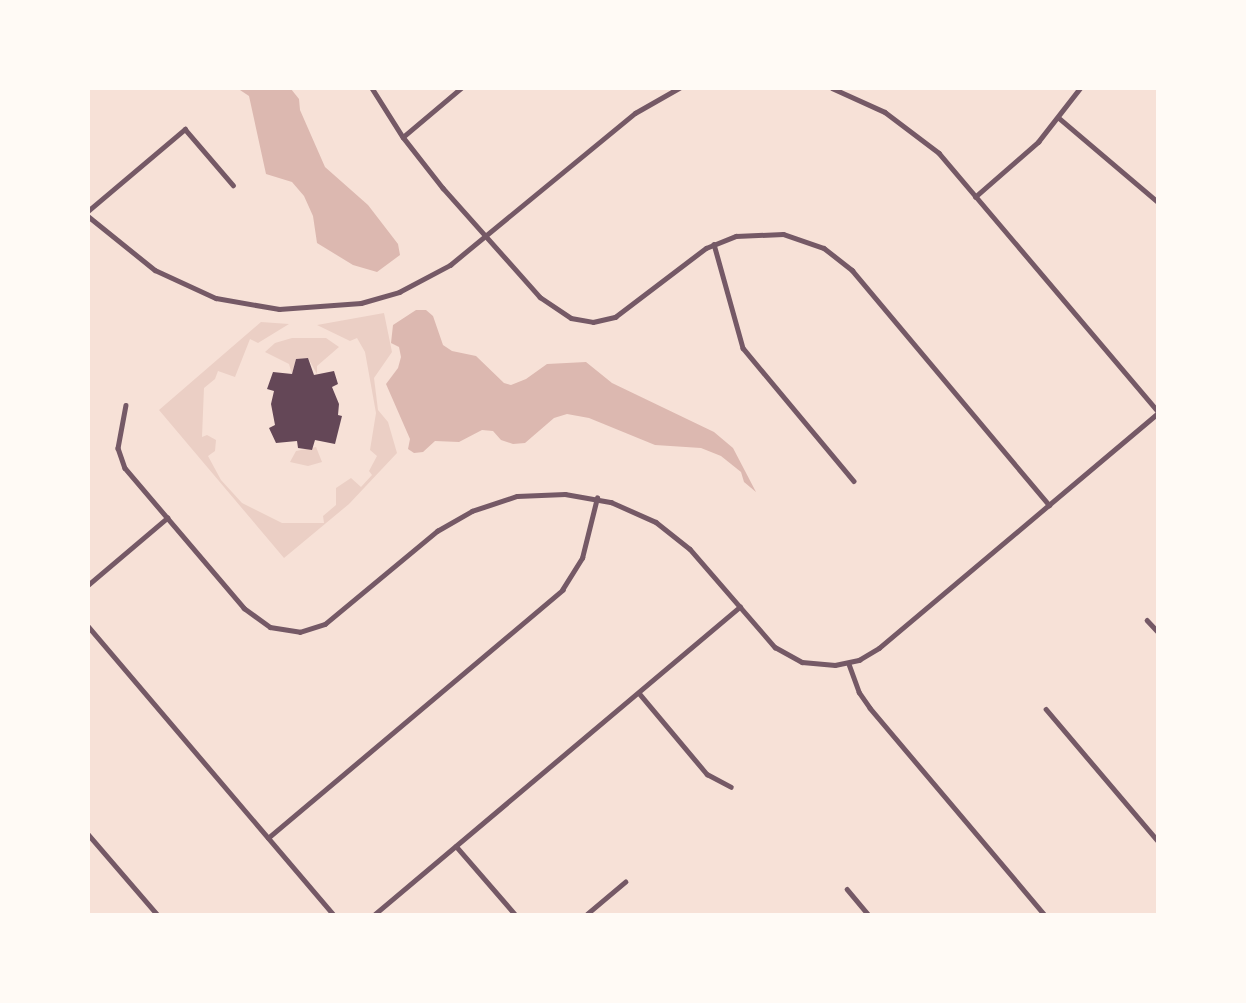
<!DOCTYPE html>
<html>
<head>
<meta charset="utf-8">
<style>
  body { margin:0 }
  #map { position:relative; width:1246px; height:1003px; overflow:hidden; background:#f7e1d7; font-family:Signika,sans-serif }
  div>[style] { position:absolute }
  .green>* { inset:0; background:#ebcfc5 }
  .water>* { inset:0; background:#dcb8b0 }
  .building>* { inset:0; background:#644757 }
  .minor>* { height:4.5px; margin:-2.25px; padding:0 2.25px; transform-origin:2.25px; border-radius:2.25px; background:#755966 }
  span { translate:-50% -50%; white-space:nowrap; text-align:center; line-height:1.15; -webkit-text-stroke:4.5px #fffaf5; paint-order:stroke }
  .frame { position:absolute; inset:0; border:90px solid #fffaf5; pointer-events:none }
</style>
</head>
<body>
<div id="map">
  <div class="green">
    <div style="clip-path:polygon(384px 313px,392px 352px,374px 378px,378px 410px,388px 422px,397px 453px,349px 504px,284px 558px,159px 410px,261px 322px,289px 324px,258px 343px,250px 339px,235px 377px,218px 371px,215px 379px,204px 388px,202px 437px,207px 435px,216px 440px,215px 451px,208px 456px,221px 480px,242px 503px,282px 523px,324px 523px,323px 516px,336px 505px,336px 488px,351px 478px,361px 487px,372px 475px,369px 471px,377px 456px,370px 450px,376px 413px,365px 352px,357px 338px,350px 341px,317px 325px)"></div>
    <div style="clip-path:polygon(292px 338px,326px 338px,339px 347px,317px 366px,317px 374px,308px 358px,296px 359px,292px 374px,289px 364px,265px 352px,275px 343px)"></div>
    <div style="clip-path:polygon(316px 447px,322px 462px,308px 466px,290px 462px,296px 451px)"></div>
  </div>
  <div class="water">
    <div style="clip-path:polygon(291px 89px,299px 99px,300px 110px,325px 167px,368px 205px,398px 244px,400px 255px,377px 272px,353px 265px,317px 243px,313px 216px,304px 196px,292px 182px,266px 174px,249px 96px,240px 90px)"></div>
    <div style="clip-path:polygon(416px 310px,426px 310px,433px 316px,443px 345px,452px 351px,476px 356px,504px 383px,511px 385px,526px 379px,547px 364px,586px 362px,612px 383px,714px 432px,733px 448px,756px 492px,744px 482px,741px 472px,721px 456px,701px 448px,655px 445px,589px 418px,567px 414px,554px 418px,525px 443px,513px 444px,501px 440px,493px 431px,482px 430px,459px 442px,435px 441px,423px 452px,414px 453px,408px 449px,410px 439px,386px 384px,398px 368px,401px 357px,399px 347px,391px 343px,393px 325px)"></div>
  </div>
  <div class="building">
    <div style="clip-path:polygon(308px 358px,314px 375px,334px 371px,338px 384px,332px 387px,339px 404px,338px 415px,342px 416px,335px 444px,315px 440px,312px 450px,298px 448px,297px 441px,276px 443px,269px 428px,275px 425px,271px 404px,274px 391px,267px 389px,273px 372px,292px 374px,296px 359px)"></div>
  </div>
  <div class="minor">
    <div style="left:372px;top:88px;width:58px;rotate:57.7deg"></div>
    <div style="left:403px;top:137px;width:65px;rotate:51.9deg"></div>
    <div style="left:443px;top:188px;width:146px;rotate:48.3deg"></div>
    <div style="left:540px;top:297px;width:37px;rotate:34deg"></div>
    <div style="left:571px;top:318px;width:22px;rotate:10deg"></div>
    <div style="left:593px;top:322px;width:23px;rotate:-13deg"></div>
    <div style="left:615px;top:317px;width:114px;rotate:-37.2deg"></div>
    <div style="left:706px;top:248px;width:32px;rotate:-22deg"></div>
    <div style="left:736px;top:236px;width:47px;rotate:-2.4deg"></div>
    <div style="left:783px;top:234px;width:43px;rotate:18.9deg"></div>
    <div style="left:824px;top:248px;width:36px;rotate:38deg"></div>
    <div style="left:852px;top:270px;width:307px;rotate:50deg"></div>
    <div style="left:832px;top:88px;width:58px;rotate:24.4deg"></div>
    <div style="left:885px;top:112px;width:68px;rotate:37.2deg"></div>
    <div style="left:939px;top:153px;width:338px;rotate:49.7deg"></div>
    <div style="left:1059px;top:118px;width:130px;rotate:40.3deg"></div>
    <div style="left:403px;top:137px;width:76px;rotate:-40.2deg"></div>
    <div style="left:975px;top:197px;width:84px;rotate:-41.1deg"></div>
    <div style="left:1038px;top:142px;width:68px;rotate:-52.1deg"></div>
    <div style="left:88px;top:211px;width:127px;rotate:-40.2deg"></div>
    <div style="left:185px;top:129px;width:74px;rotate:49.4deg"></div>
    <div style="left:88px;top:216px;width:86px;rotate:38.9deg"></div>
    <div style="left:155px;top:270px;width:67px;rotate:24.7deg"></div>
    <div style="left:216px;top:298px;width:64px;rotate:9.9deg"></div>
    <div style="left:279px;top:309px;width:82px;rotate:-4.2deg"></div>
    <div style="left:361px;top:303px;width:40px;rotate:-16deg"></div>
    <div style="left:399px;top:292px;width:58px;rotate:-27.9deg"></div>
    <div style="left:450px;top:265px;width:239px;rotate:-39.4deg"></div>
    <div style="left:635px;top:113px;width:51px;rotate:-29.6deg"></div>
    <div style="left:714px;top:244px;width:108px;rotate:74.4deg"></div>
    <div style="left:743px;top:348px;width:173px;rotate:50.2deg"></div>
    <div style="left:126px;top:405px;width:44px;rotate:100.5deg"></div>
    <div style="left:118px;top:448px;width:21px;rotate:71deg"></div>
    <div style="left:125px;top:468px;width:184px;rotate:49.6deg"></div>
    <div style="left:244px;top:608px;width:32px;rotate:36deg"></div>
    <div style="left:270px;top:627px;width:30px;rotate:9deg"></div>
    <div style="left:300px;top:632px;width:26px;rotate:-18deg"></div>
    <div style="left:325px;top:624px;width:146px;rotate:-39.7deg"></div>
    <div style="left:437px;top:531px;width:40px;rotate:-29.7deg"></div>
    <div style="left:472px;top:511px;width:47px;rotate:-18.4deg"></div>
    <div style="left:517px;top:496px;width:48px;rotate:-2.4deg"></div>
    <div style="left:565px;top:494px;width:47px;rotate:9.9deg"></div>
    <div style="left:611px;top:502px;width:49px;rotate:24deg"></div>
    <div style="left:656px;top:522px;width:43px;rotate:38.5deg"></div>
    <div style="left:690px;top:549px;width:130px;rotate:49.1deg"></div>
    <div style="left:775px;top:647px;width:31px;rotate:29deg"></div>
    <div style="left:802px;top:662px;width:33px;rotate:5deg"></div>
    <div style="left:835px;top:665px;width:25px;rotate:-12deg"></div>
    <div style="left:859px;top:660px;width:23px;rotate:-31deg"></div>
    <div style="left:879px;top:648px;width:365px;rotate:-40.1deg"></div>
    <div style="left:88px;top:585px;width:104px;rotate:-40.3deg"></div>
    <div style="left:1147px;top:620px;width:16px;rotate:47deg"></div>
    <div style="left:88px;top:626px;width:378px;rotate:49.6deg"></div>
    <div style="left:849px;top:664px;width:30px;rotate:70deg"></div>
    <div style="left:859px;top:692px;width:19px;rotate:55deg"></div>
    <div style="left:870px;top:708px;width:270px;rotate:49.8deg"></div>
    <div style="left:639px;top:693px;width:106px;rotate:50deg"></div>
    <div style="left:707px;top:774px;width:27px;rotate:28deg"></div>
    <div style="left:1046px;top:709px;width:173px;rotate:49.7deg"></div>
    <div style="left:88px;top:834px;width:106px;rotate:49.2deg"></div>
    <div style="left:268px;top:838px;width:385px;rotate:-40.1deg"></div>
    <div style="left:562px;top:590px;width:38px;rotate:-58deg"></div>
    <div style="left:582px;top:558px;width:62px;rotate:-76deg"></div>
    <div style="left:456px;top:846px;width:90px;rotate:49.1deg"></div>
    <div style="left:847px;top:889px;width:33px;rotate:50deg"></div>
    <div style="left:375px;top:914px;width:477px;rotate:-40.1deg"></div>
    <div style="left:587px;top:914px;width:50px;rotate:-40.1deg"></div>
  </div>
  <div class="frame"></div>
</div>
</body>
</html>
